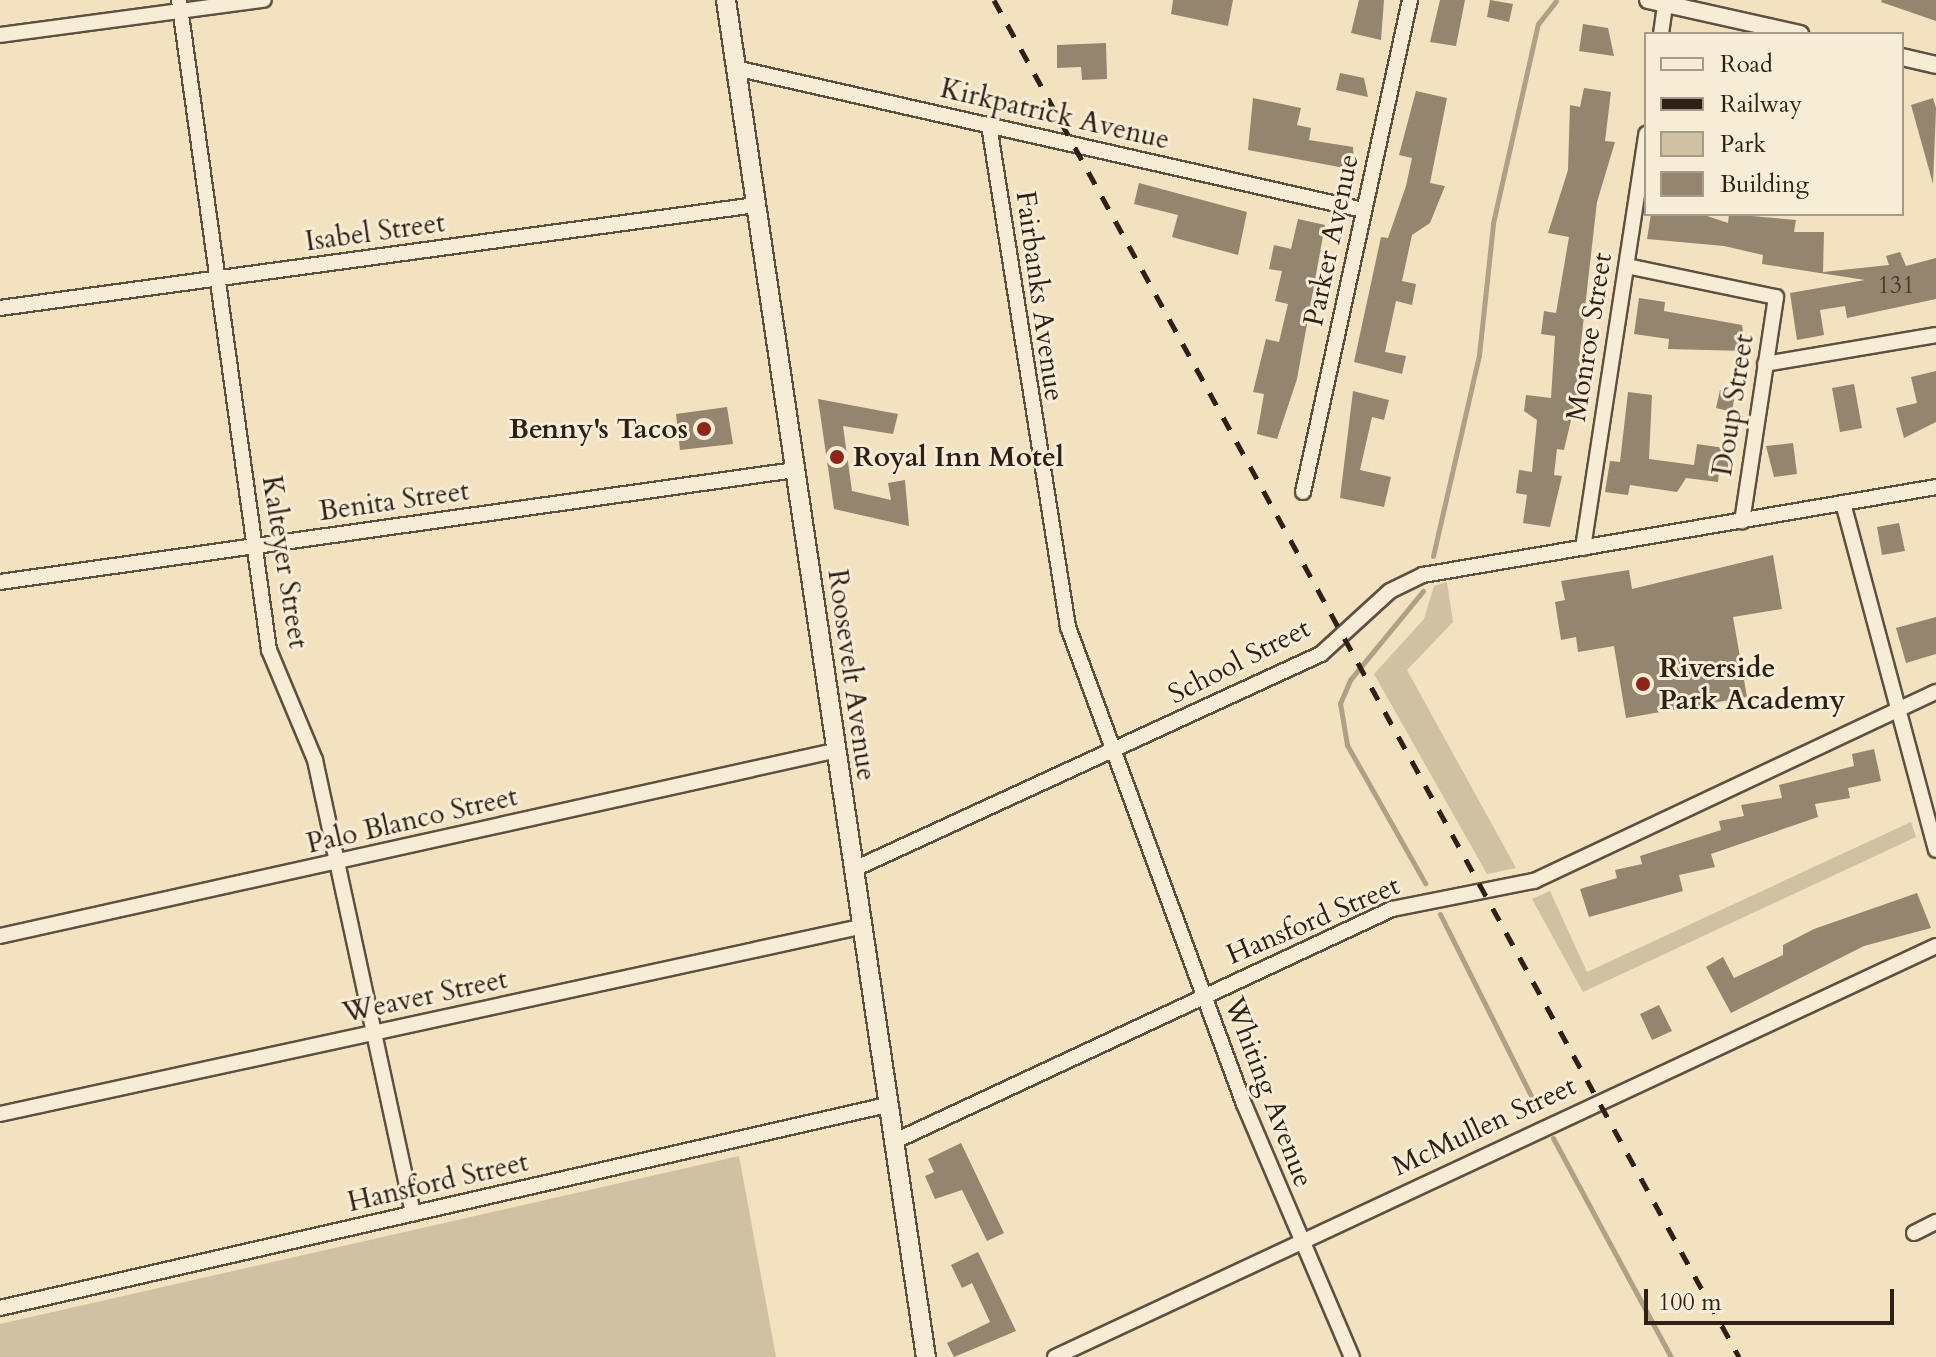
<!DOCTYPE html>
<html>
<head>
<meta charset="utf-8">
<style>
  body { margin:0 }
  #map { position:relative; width:1936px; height:1357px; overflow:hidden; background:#f2e2c0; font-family:Cardo,serif }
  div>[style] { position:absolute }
  .green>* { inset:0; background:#d1c1a3 }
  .stream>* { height:5px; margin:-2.5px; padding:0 2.5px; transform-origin:2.5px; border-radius:2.5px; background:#afa086 }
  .building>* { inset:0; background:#93856e }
  .roads { filter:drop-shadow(2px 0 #5e5040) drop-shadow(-2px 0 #5e5040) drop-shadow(0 2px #5e5040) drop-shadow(0 -2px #5e5040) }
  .minor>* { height:14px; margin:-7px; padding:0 7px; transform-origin:7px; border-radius:7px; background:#f7ecd6 }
  .tertiary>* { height:16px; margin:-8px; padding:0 8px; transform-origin:8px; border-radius:8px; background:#f7ecd6 }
  .secondary>* { height:18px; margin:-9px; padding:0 9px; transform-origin:9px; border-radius:9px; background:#f7ecd6 }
  .rail>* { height:5px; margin-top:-2.5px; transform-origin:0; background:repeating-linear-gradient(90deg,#2d2015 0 14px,transparent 0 28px) }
  .dots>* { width:22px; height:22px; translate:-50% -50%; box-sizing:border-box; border:4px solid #f7ecd6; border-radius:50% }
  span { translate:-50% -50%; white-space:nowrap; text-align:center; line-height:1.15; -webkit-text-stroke:6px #f7ecd6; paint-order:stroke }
  .number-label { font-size:24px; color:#46392b }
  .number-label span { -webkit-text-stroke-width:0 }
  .street-label { font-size:28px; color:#2d2015 }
  .poi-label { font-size:28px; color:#2d2015; font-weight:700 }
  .right { translate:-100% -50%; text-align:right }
  .left { translate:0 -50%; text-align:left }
  .legend { position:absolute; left:1644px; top:32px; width:260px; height:184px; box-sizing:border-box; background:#f7ecd6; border:2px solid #a69a89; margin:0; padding:10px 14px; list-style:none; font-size:24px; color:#2d2015 }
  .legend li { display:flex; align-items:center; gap:16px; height:40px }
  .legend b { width:40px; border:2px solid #a69a89 }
  .scale { position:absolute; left:1644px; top:1289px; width:250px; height:36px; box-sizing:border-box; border:4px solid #2d2015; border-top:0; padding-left:10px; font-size:24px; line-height:28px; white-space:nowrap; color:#2d2015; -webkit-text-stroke:6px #f7ecd6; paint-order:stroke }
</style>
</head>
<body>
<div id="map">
  <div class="green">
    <div style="clip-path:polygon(1447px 582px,1453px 622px,1407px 670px,1516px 868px,1487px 874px,1374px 674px,1424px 619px,1434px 586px)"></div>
    <div style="clip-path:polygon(1911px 822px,1916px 837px,1583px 992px,1532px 899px,1550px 891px,1587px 972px)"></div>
    <div style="clip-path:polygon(739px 1156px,776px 1357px,0 1357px,0 1324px)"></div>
  </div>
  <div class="stream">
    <div style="left:1433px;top:556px;width:206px;rotate:-77.1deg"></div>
    <div style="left:1479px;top:355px;width:133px;rotate:-83.9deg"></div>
    <div style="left:1493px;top:223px;width:204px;rotate:-77.3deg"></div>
    <div style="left:1538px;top:24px;width:29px;rotate:-52deg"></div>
    <div style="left:1423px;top:591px;width:115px;rotate:129.4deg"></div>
    <div style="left:1350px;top:680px;width:25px;rotate:113deg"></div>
    <div style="left:1340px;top:703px;width:43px;rotate:80.5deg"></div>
    <div style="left:1347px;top:745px;width:159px;rotate:60.5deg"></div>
    <div style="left:1440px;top:914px;width:219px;rotate:63.4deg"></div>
    <div style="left:1553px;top:1138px;width:249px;rotate:61.7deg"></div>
  </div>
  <div class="building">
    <div style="clip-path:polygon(1173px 0,1233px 0,1228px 26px,1171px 14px)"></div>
    <div style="clip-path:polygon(1359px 0,1384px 0,1381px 40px,1351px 33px)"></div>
    <div style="clip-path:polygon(1440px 0,1465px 0,1456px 46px,1430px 42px)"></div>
    <div style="clip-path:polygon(1490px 0,1513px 4px,1509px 22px,1487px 17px)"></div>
    <div style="clip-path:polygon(1882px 0,1936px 0,1936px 21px,1881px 2px)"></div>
    <div style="clip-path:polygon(1583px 24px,1608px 28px,1614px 56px,1579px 51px)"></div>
    <div style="clip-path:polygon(1106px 43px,1107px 79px,1082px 80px,1081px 67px,1057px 68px,1057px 45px)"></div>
    <div style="clip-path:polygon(1340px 73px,1364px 78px,1368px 97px,1336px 90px)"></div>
    <div style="clip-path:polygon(1584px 88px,1611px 92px,1605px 141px,1615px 142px,1597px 202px,1579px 360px,1585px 361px,1564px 450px,1557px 449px,1554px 475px,1562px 476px,1550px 527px,1523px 523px,1527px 495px,1516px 493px,1519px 470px,1532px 472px,1537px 420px,1524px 411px,1526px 395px,1551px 398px,1555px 336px,1541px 334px,1544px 311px,1556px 313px,1569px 237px,1548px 233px,1568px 170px,1570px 105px,1580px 107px)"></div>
    <div style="clip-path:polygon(1416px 91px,1447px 98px,1430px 183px,1445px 186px,1430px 223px,1412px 235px,1402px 281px,1416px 284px,1412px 305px,1396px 301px,1385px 352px,1406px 356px,1402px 374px,1354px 362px,1381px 237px,1388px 238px,1406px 186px,1412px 158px,1399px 155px)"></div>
    <div style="clip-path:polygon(1253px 98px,1301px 108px,1297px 125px,1311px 128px,1309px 140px,1353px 147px,1354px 164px,1350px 169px,1248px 150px)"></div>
    <div style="clip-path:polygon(1933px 98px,1936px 108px,1933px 184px,1911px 105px)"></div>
    <div style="clip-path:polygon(1139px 183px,1247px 212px,1238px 255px,1172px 237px,1178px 215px,1134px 204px)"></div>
    <div style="clip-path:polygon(1651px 214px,1701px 214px,1728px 223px,1729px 214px,1796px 220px,1794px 232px,1824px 232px,1823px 272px,1889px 265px,1886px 256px,1900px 252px,1906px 266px,1936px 258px,1936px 299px,1847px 318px,1845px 306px,1820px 310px,1824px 335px,1797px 340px,1790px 293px,1865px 280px,1762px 264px,1763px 255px,1724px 246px,1647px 239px)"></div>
    <div style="clip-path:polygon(1298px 219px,1325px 225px,1297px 379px,1277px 439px,1257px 434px,1264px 394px,1253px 392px,1266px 339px,1279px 342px,1288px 304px,1275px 301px,1282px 271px,1269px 269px,1274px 245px,1291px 249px)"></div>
    <div style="clip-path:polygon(1639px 298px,1665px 302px,1664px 311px,1742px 325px,1746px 351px,1668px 349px,1669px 339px,1634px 334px)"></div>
    <div style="clip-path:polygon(1936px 371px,1936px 422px,1904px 438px,1896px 408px,1917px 403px,1911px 377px)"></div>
    <div style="clip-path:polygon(1854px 384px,1862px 428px,1840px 432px,1832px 388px)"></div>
    <div style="clip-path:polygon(1720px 390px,1735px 393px,1732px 412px,1716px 408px)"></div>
    <div style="clip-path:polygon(1353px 391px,1389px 400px,1384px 420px,1372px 417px,1360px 470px,1391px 477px,1384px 507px,1340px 498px)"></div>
    <div style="clip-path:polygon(1628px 392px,1652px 395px,1649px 459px,1694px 465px,1697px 444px,1731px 449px,1727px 474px,1719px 472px,1718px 482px,1686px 478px,1677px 492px,1630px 485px,1628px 495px,1605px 492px,1610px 461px,1620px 462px)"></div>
    <div style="clip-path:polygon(818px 399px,898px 414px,893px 434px,843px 426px,852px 491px,891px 500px,888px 483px,905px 480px,909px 526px,834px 509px)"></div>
    <div style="clip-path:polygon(727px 407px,733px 444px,680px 450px,676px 414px)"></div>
    <div style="clip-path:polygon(1793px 443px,1797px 474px,1774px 477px,1766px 446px)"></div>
    <div style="clip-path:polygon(1899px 523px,1905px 551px,1882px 555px,1877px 527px)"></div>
    <div style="clip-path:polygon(1773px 555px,1782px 609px,1733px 617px,1747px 697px,1626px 718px,1614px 646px,1578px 652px,1576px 637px,1561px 640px,1555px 602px,1565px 600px,1561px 581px,1629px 570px,1632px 589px)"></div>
    <div style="clip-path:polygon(1936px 617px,1936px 654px,1906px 663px,1896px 628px)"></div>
    <div style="clip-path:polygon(1874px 749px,1881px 781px,1848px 788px,1850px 798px,1815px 804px,1818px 817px,1711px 854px,1715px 867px,1679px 875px,1683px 891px,1589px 917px,1580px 889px,1617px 878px,1615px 870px,1642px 864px,1640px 856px,1721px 830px,1719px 821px,1744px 816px,1741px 805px,1782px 798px,1779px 785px,1854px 766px,1852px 754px)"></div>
    <div style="clip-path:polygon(1917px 893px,1931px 928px,1864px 946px,1731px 1013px,1706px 967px,1723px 957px,1734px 978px,1783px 955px,1783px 945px,1814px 929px)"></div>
    <div style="clip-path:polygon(1659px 1005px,1672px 1031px,1652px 1040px,1640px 1014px)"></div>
    <div style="clip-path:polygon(961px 1143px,1004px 1233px,987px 1241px,962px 1190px,935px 1199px,925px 1176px,934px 1172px,928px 1159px)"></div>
    <div style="clip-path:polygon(978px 1252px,1016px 1331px,954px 1357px,947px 1343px,990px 1322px,972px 1283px,962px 1288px,951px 1265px)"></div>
  </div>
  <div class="roads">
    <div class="minor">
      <div style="left:179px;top:0;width:656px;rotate:82.12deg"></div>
      <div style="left:269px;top:650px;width:119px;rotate:67.3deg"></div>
      <div style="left:315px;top:760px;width:464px;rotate:77.8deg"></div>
      <div style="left:1661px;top:34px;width:30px;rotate:-82deg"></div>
      <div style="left:0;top:35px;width:266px;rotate:-7.6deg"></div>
      <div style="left:735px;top:68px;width:644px;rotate:12.74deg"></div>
      <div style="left:989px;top:125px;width:508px;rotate:81.06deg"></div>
      <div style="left:1068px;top:627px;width:508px;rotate:69.75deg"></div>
      <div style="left:1244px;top:1104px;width:275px;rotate:66.9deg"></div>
      <div style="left:1627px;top:266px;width:152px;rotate:11.8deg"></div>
      <div style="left:1776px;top:297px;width:227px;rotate:98.6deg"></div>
      <div style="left:0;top:308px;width:763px;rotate:-7.76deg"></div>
      <div style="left:1765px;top:364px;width:173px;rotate:-9.6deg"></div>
      <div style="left:1303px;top:492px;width:504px;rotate:-77.73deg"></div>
      <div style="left:1843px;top:503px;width:359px;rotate:75deg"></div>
      <div style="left:1583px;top:548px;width:419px;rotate:-81.3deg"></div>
      <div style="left:0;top:582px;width:803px;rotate:-8.02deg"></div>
      <div style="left:852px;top:870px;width:516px;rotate:-24.73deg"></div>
      <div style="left:1321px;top:654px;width:93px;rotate:-42.4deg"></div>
      <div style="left:1390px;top:591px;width:37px;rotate:-26deg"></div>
      <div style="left:1423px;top:575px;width:520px;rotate:-9.73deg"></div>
      <div style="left:0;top:936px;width:854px;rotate:-12.51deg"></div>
      <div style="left:0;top:1114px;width:880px;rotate:-12.27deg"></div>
      <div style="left:893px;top:1142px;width:551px;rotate:-25.03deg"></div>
      <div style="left:1392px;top:909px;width:145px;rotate:-11.2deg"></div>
      <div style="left:1534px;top:881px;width:444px;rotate:-25.2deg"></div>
      <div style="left:1914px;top:1233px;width:25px;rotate:-27deg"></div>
      <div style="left:0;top:1308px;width:910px;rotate:-12.89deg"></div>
      <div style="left:1055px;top:1357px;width:972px;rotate:-25.01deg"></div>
    </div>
    <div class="tertiary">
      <div style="left:1648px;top:0;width:156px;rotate:12.6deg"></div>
      <div style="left:1902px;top:57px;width:35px;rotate:13deg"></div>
    </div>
    <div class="secondary">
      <div style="left:726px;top:0;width:1372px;rotate:81.62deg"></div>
    </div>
  </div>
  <div class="rail">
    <div style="left:994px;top:0;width:1548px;rotate:61.23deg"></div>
  </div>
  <div class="dots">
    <div style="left:704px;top:429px;background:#8f2418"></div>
    <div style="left:837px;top:457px;background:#8f2418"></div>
    <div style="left:1643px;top:684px;background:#8f2418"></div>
  </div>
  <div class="number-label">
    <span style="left:1896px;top:286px">131</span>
  </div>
  <div class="street-label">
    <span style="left:1055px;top:114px;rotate:13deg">Kirkpatrick Avenue</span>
    <span style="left:375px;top:232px;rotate:-8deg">Isabel Street</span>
    <span style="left:1331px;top:240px;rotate:-78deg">Parker Avenue</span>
    <span style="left:1040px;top:296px;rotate:82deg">Fairbanks Avenue</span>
    <span style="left:1589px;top:337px;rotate:-81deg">Monroe Street</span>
    <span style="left:1733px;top:405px;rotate:-81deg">Doup Street</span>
    <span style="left:394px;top:501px;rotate:-8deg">Benita Street</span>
    <span style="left:285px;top:562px;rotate:81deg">Kalteyer Street</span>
    <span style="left:1239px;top:661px;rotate:-27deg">School Street</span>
    <span style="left:852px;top:675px;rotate:82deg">Roosevelt Avenue</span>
    <span style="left:412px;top:820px;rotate:-13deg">Palo Blanco Street</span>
    <span style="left:1313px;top:920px;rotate:-23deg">Hansford Street</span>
    <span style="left:425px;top:996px;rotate:-12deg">Weaver Street</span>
    <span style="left:1269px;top:1092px;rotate:69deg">Whiting Avenue</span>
    <span style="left:1484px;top:1126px;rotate:-25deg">McMullen Street</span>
    <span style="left:438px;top:1182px;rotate:-13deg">Hansford Street</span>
  </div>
  <div class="poi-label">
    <span class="right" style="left:688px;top:429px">Benny's Tacos</span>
    <span class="left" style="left:853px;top:457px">Royal Inn Motel</span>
    <span class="left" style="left:1659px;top:684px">Riverside<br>Park Academy</span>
  </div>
  <ul class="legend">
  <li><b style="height:10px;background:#f7ecd6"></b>Road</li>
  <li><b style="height:10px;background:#2d2015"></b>Railway</li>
  <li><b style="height:22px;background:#d1c1a3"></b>Park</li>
  <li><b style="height:22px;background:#93856e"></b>Building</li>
  </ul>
  <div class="scale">100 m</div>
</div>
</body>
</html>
